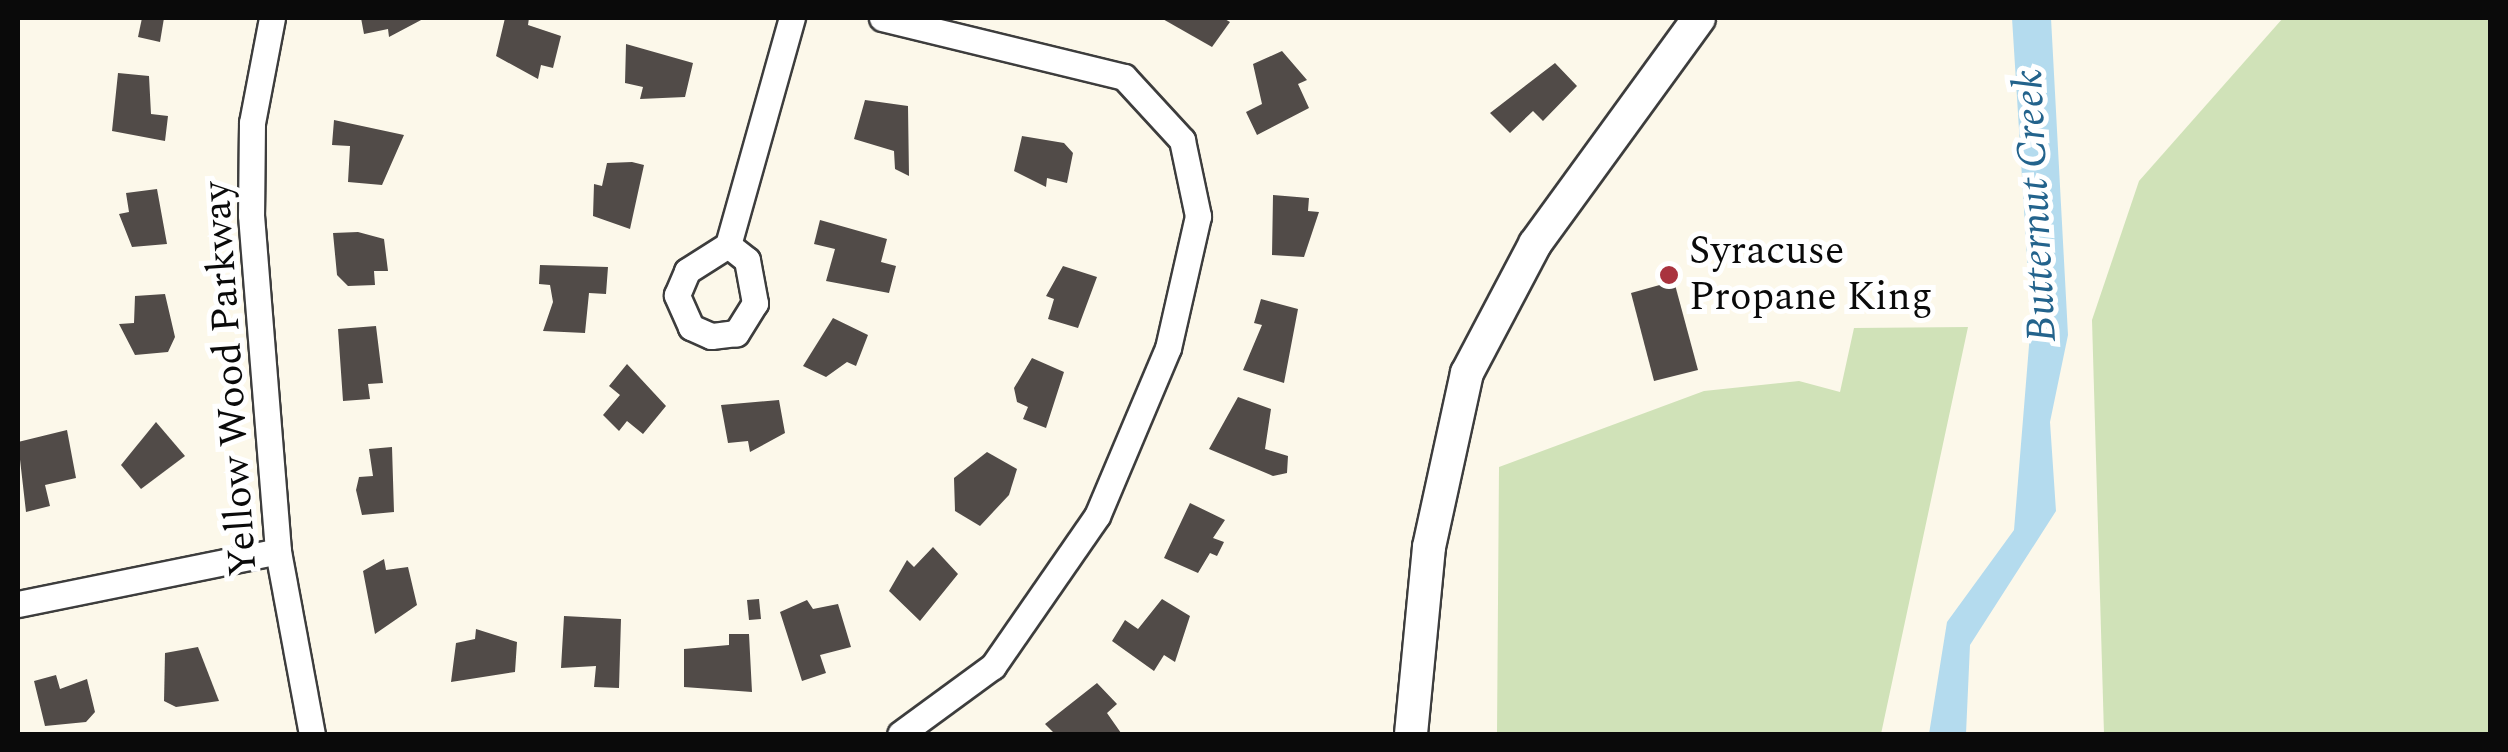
<!DOCTYPE html>
<html>
<head>
<meta charset="utf-8">
<style>
  body { margin:0 }
  #map { position:relative; width:2508px; height:752px; overflow:hidden; background:#fcf8ea; font-family:Spectral,serif }
  div>[style] { position:absolute }
  .green>* { inset:0; background:#d0e2b8 }
  .water>* { inset:0; background:#b4dbee }
  .building>* { inset:0; background:#514b48 }
  .roads { filter:drop-shadow(2px 0 #3d3d3d) drop-shadow(-2px 0 #3d3d3d) drop-shadow(0 2px #3d3d3d) drop-shadow(0 -2px #3d3d3d) }
  .minor>* { height:25px; margin:-12.5px; padding:0 12.5px; transform-origin:12.5px; border-radius:12.5px; background:#fff }
  .tertiary>* { height:32px; margin:-16px; padding:0 16px; transform-origin:16px; border-radius:16px; background:#fff }
  .dots>* { width:28px; height:28px; translate:-50% -50%; box-sizing:border-box; border:5px solid #fff; border-radius:50% }
  span { translate:-50% -50%; white-space:nowrap; text-align:center; line-height:1.15; -webkit-text-stroke:10px #fff; paint-order:stroke }
  .poi-label { font-size:40px; color:#0a0a0a }
  .left { translate:0 -50%; text-align:left }
  .street-label { font-size:40px; color:#0a0a0a }
  .water-label { font-size:42px; color:#23638c; font-style:italic }
  .frame { position:absolute; inset:0; border:20px solid #0a0a0a; pointer-events:none }
</style>
</head>
<body>
<div id="map">
  <div class="green">
    <div style="clip-path:polygon(2283px 18px,2490px 18px,2490px 734px,2104px 734px,2092px 320px,2139px 181px)"></div>
    <div style="clip-path:polygon(1968px 327px,1881px 734px,1497px 734px,1499px 467px,1704px 391px,1799px 381px,1840px 392px,1854px 328px)"></div>
  </div>
  <div class="water">
    <div style="clip-path:polygon(2012px 18px,2051px 18px,2068px 335px,2050px 422px,2056px 511px,1970px 645px,1966px 734px,1929px 734px,1947px 622px,2014px 530px,2031px 321px)"></div>
  </div>
  <div class="building">
    <div style="clip-path:polygon(142px 18px,164px 18px,160px 42px,138px 37px)"></div>
    <div style="clip-path:polygon(361px 18px,423px 18px,423px 19px,389px 37px,388px 29px,364px 34px)"></div>
    <div style="clip-path:polygon(505px 18px,529px 18px,528px 25px,561px 36px,553px 68px,541px 65px,538px 79px,496px 56px)"></div>
    <div style="clip-path:polygon(1161px 18px,1223px 18px,1230px 22px,1212px 47px)"></div>
    <div style="clip-path:polygon(626px 44px,693px 63px,685px 97px,640px 99px,643px 87px,625px 83px)"></div>
    <div style="clip-path:polygon(1282px 51px,1307px 80px,1298px 84px,1309px 108px,1257px 135px,1246px 112px,1262px 104px,1253px 64px)"></div>
    <div style="clip-path:polygon(1555px 63px,1577px 86px,1543px 121px,1533px 111px,1510px 133px,1490px 113px)"></div>
    <div style="clip-path:polygon(118px 73px,149px 76px,151px 114px,168px 116px,165px 141px,112px 131px)"></div>
    <div style="clip-path:polygon(865px 100px,908px 106px,909px 176px,895px 169px,894px 151px,854px 139px)"></div>
    <div style="clip-path:polygon(334px 120px,404px 135px,382px 185px,348px 182px,350px 146px,332px 145px)"></div>
    <div style="clip-path:polygon(1022px 136px,1064px 143px,1073px 153px,1067px 183px,1047px 178px,1046px 187px,1014px 171px)"></div>
    <div style="clip-path:polygon(632px 162px,644px 165px,630px 229px,593px 216px,594px 184px,602px 186px,607px 163px)"></div>
    <div style="clip-path:polygon(157px 189px,167px 244px,132px 247px,119px 214px,129px 212px,126px 193px)"></div>
    <div style="clip-path:polygon(1273px 195px,1309px 198px,1308px 211px,1319px 212px,1304px 257px,1272px 255px)"></div>
    <div style="clip-path:polygon(820px 220px,887px 239px,881px 262px,896px 266px,889px 293px,826px 281px,835px 249px,814px 244px)"></div>
    <div style="clip-path:polygon(358px 232px,384px 239px,388px 271px,374px 271px,375px 285px,348px 286px,337px 275px,333px 233px)"></div>
    <div style="clip-path:polygon(540px 265px,608px 267px,606px 294px,589px 293px,585px 333px,543px 331px,553px 302px,550px 285px,539px 284px)"></div>
    <div style="clip-path:polygon(1063px 266px,1097px 277px,1078px 328px,1048px 319px,1054px 299px,1046px 296px)"></div>
    <div style="clip-path:polygon(1674px 281px,1698px 370px,1654px 381px,1631px 293px)"></div>
    <div style="clip-path:polygon(165px 294px,175px 337px,168px 352px,135px 355px,119px 324px,134px 323px,135px 296px)"></div>
    <div style="clip-path:polygon(1261px 299px,1298px 309px,1284px 383px,1243px 370px,1262px 325px,1254px 323px)"></div>
    <div style="clip-path:polygon(833px 318px,868px 335px,856px 366px,847px 362px,826px 377px,803px 366px)"></div>
    <div style="clip-path:polygon(376px 326px,383px 383px,368px 384px,370px 399px,343px 401px,338px 329px)"></div>
    <div style="clip-path:polygon(1032px 358px,1064px 372px,1046px 428px,1023px 419px,1028px 407px,1017px 402px,1014px 388px)"></div>
    <div style="clip-path:polygon(627px 364px,666px 406px,643px 434px,627px 421px,619px 431px,603px 415px,620px 395px,609px 386px)"></div>
    <div style="clip-path:polygon(1238px 397px,1271px 409px,1265px 449px,1288px 456px,1287px 473px,1273px 476px,1209px 449px)"></div>
    <div style="clip-path:polygon(779px 400px,785px 433px,750px 452px,748px 441px,728px 443px,721px 405px)"></div>
    <div style="clip-path:polygon(156px 422px,185px 456px,141px 489px,121px 465px)"></div>
    <div style="clip-path:polygon(67px 430px,76px 478px,45px 485px,50px 506px,26px 512px,18px 442px)"></div>
    <div style="clip-path:polygon(392px 447px,394px 512px,362px 515px,356px 490px,359px 477px,373px 476px,369px 449px)"></div>
    <div style="clip-path:polygon(987px 452px,1017px 469px,1009px 495px,980px 526px,955px 511px,954px 478px)"></div>
    <div style="clip-path:polygon(1190px 503px,1225px 520px,1213px 538px,1224px 542px,1217px 556px,1210px 553px,1198px 573px,1164px 558px)"></div>
    <div style="clip-path:polygon(933px 547px,958px 574px,920px 621px,889px 591px,907px 560px,914px 567px)"></div>
    <div style="clip-path:polygon(384px 559px,386px 570px,408px 567px,417px 605px,375px 634px,363px 571px)"></div>
    <div style="clip-path:polygon(759px 599px,761px 619px,749px 620px,747px 600px)"></div>
    <div style="clip-path:polygon(1162px 599px,1190px 616px,1175px 662px,1164px 655px,1154px 671px,1112px 641px,1125px 620px,1138px 629px)"></div>
    <div style="clip-path:polygon(807px 600px,813px 609px,838px 604px,851px 647px,820px 655px,826px 673px,802px 681px,780px 612px)"></div>
    <div style="clip-path:polygon(564px 616px,621px 619px,619px 688px,594px 687px,596px 666px,561px 668px)"></div>
    <div style="clip-path:polygon(476px 629px,517px 642px,515px 672px,451px 682px,456px 643px,475px 639px)"></div>
    <div style="clip-path:polygon(729px 634px,749px 634px,752px 692px,684px 687px,684px 649px,729px 645px)"></div>
    <div style="clip-path:polygon(198px 647px,219px 701px,176px 707px,164px 701px,165px 653px)"></div>
    <div style="clip-path:polygon(56px 675px,60px 689px,87px 679px,95px 712px,86px 722px,45px 726px,34px 681px)"></div>
    <div style="clip-path:polygon(1097px 683px,1117px 704px,1107px 713px,1121px 733px,1055px 734px,1045px 724px)"></div>
  </div>
  <div class="roads">
    <div class="minor">
      <div style="left:272px;top:18px;width:107px;rotate:100.8deg"></div>
      <div style="left:252px;top:123px;width:92px;rotate:90.6deg"></div>
      <div style="left:251px;top:215px;width:337px;rotate:85.4deg"></div>
      <div style="left:278px;top:551px;width:186px;rotate:79.5deg"></div>
      <div style="left:882px;top:18px;width:249px;rotate:13.7deg"></div>
      <div style="left:1124px;top:77px;width:86px;rotate:47.4deg"></div>
      <div style="left:1182px;top:140px;width:78px;rotate:78.1deg"></div>
      <div style="left:1198px;top:216px;width:135px;rotate:102.8deg"></div>
      <div style="left:1168px;top:348px;width:182px;rotate:112.9deg"></div>
      <div style="left:1097px;top:516px;width:183px;rotate:124.7deg"></div>
      <div style="left:993px;top:666px;width:115px;rotate:143.8deg"></div>
      <div style="left:728px;top:245px;width:24px;rotate:38deg"></div>
      <div style="left:747px;top:260px;width:44px;rotate:79.5deg"></div>
      <div style="left:755px;top:303px;width:36px;rotate:122deg"></div>
      <div style="left:736px;top:333px;width:25px;rotate:173deg"></div>
      <div style="left:711px;top:336px;width:22px;rotate:-156deg"></div>
      <div style="left:691px;top:327px;width:35px;rotate:-114deg"></div>
      <div style="left:677px;top:295px;width:26px;rotate:-67deg"></div>
      <div style="left:687px;top:271px;width:49px;rotate:-32.4deg"></div>
      <div style="left:728px;top:245px;width:236px;rotate:-74.3deg"></div>
      <div style="left:18px;top:604px;width:265px;rotate:-11.5deg"></div>
    </div>
    <div class="tertiary">
      <div style="left:1411px;top:734px;width:188px;rotate:-84.5deg"></div>
      <div style="left:1429px;top:547px;width:178px;rotate:-77.7deg"></div>
      <div style="left:1467px;top:373px;width:146px;rotate:-62.2deg"></div>
      <div style="left:1535px;top:244px;width:279px;rotate:-54deg"></div>
    </div>
  </div>
  <div class="dots">
    <div style="left:1669px;top:275px;background:#a9333e"></div>
  </div>
  <div class="poi-label">
    <span class="left" style="left:1689px;top:275px">Syracuse<br>Propane King</span>
  </div>
  <div class="street-label">
    <span style="left:231px;top:379px;rotate:-94deg">Yellow Wood Parkway</span>
  </div>
  <div class="water-label">
    <span style="left:2036px;top:206px;rotate:-93deg">Butternut Creek</span>
  </div>
  <div class="frame"></div>
</div>
</body>
</html>
